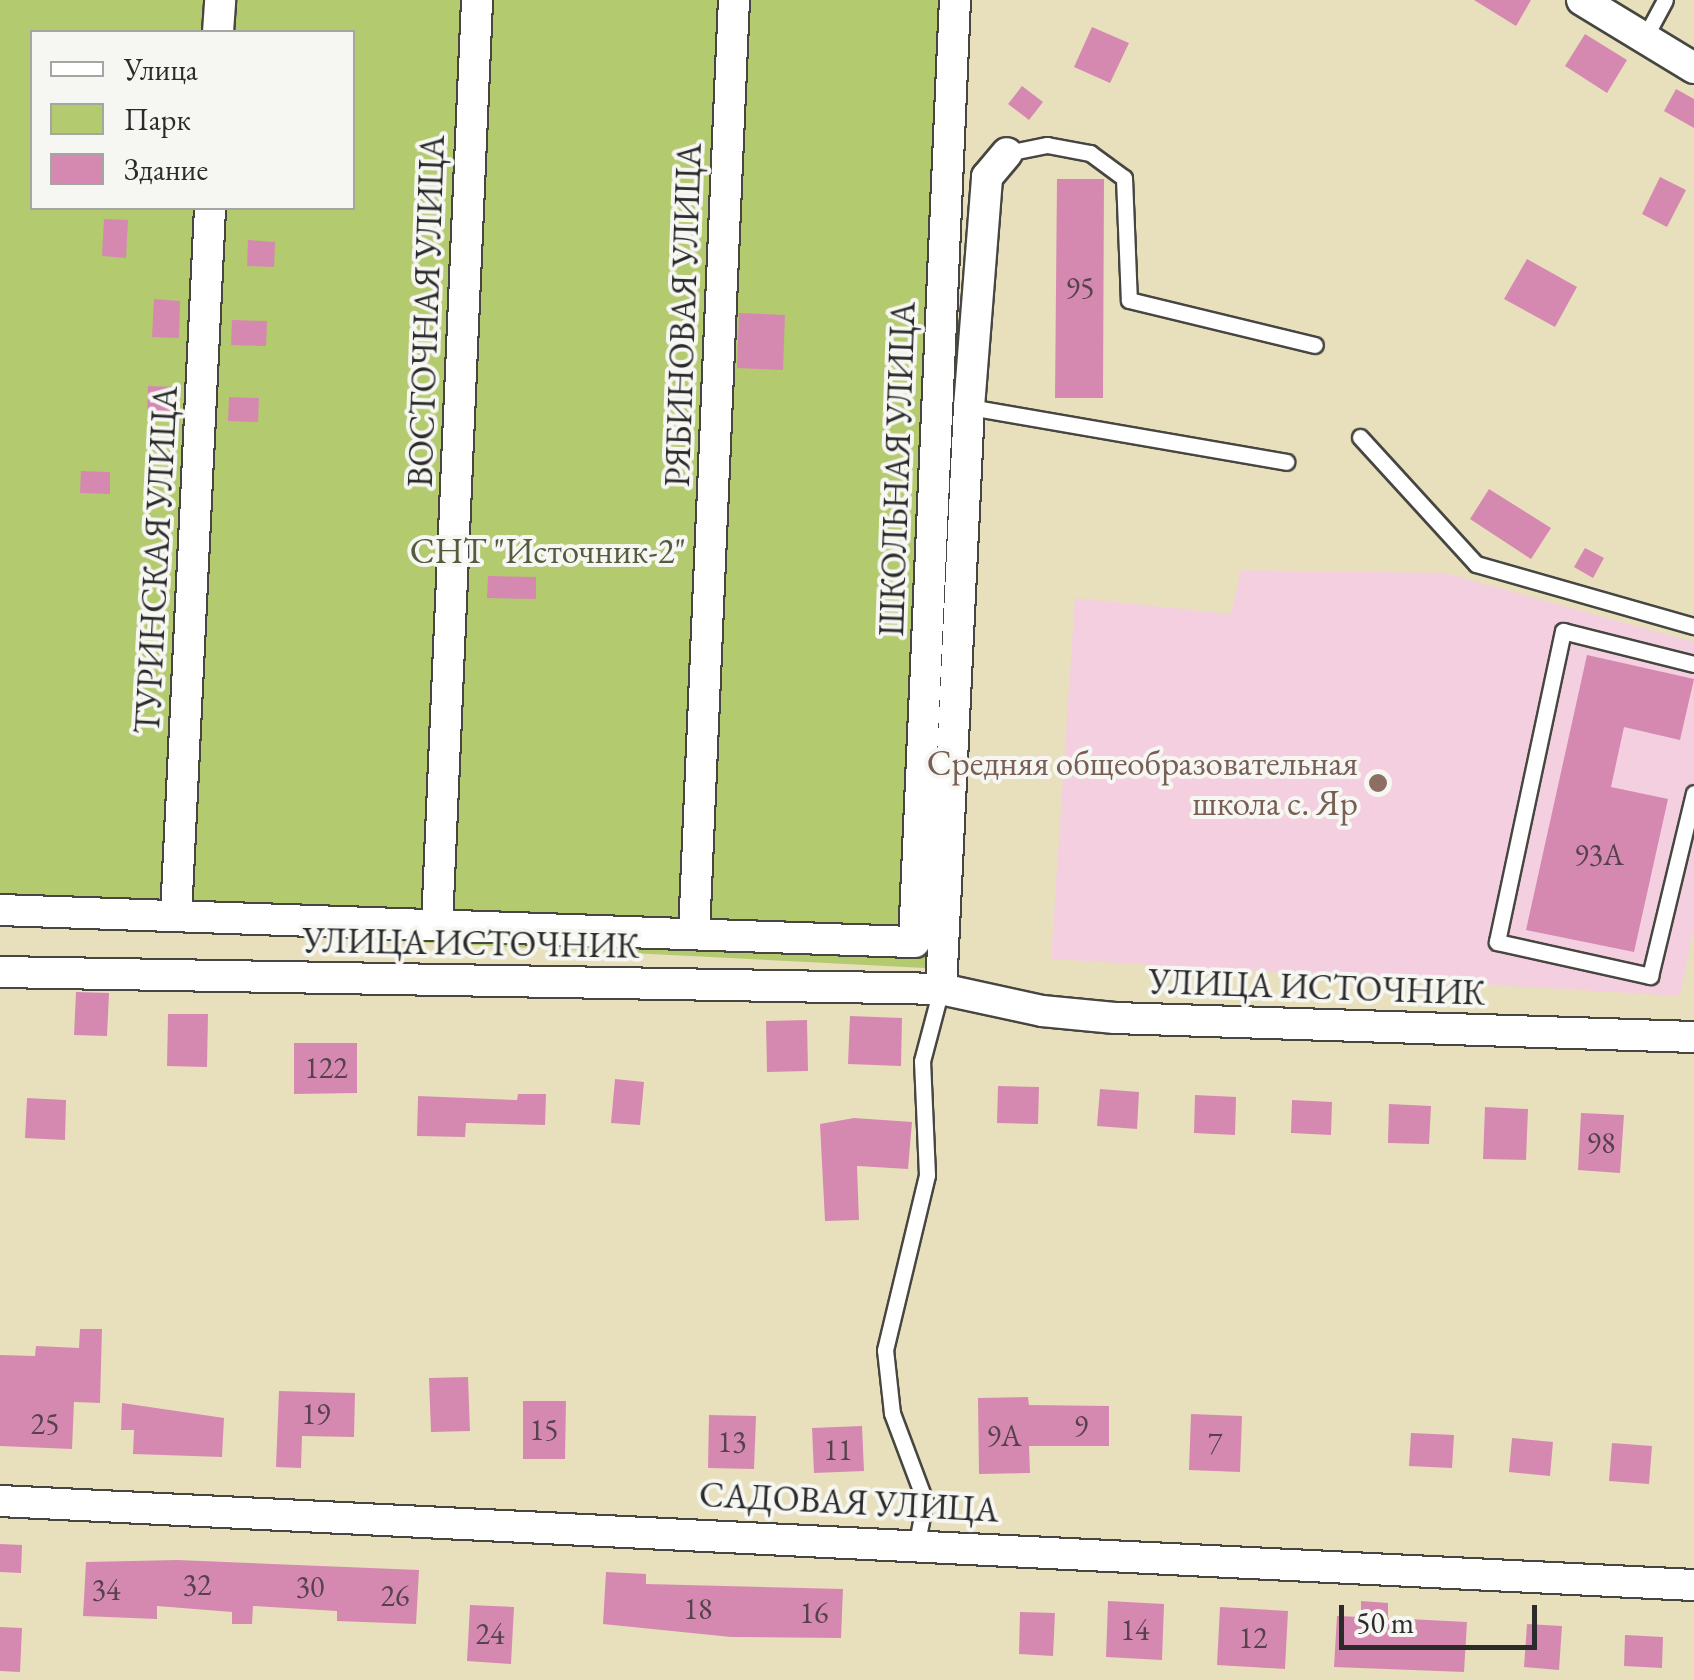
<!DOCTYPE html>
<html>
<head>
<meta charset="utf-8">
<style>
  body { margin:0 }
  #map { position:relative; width:1694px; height:1680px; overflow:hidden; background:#e8e0bd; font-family:"EB Garamond",serif }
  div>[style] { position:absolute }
  .built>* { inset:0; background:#f3cfdf }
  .green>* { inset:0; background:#b4ca6e }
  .building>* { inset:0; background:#d589b1 }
  .roads { filter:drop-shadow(2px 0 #474641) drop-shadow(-2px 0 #474641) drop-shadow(0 2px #474641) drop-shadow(0 -2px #474641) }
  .lane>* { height:15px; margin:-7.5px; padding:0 7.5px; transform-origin:7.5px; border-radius:7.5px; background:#fff }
  .street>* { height:30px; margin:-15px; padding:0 15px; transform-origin:15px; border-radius:15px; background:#fff }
  .dots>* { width:28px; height:28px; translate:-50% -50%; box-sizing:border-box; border:5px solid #f6f6f2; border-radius:50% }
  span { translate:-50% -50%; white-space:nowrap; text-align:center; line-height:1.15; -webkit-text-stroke:8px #f6f6f2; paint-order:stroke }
  .number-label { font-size:30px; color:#56424c }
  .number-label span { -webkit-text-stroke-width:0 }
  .street-label { font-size:35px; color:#2b2b2b }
  .park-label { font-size:35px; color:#545b3f }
  .education-label { font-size:35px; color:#785e54 }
  .right { translate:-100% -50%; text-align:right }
  .legend { position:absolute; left:30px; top:30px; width:325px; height:180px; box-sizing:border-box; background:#f6f6f2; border:2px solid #a5a5a2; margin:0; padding:12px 18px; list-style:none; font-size:30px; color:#2b2b2b }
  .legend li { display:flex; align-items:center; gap:20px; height:50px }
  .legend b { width:50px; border:2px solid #a5a5a2 }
  .scale { position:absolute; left:1339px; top:1605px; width:198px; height:45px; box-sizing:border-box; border:5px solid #2b2b2b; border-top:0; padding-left:12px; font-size:30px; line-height:35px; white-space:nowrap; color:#2b2b2b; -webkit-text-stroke:8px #f6f6f2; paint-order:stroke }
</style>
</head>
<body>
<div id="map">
  <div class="built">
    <div style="clip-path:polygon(1241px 570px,1445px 573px,1694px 642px,1694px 925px,1680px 996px,1051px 959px,1075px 598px,1231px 614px)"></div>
  </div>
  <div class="green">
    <div style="clip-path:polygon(evenodd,0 0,958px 0,941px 121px,965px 163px,925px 968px,0 921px,0 0,32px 32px,352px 32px,352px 208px,32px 208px,32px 32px)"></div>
  </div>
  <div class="building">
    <div style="clip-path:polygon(1474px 0,1531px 0,1516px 26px)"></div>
    <div style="clip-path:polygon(1092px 27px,1129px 43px,1110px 83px,1074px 67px)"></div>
    <div style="clip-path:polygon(1585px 34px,1627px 60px,1607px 93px,1565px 66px)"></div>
    <div style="clip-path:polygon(1022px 86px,1043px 102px,1029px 120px,1008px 104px)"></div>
    <div style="clip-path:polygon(1676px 89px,1694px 99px,1694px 128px,1664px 111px)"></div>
    <div style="clip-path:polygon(1660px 177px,1686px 190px,1667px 227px,1642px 214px)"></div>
    <div style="clip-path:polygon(1057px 179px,1104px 179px,1103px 398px,1055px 398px)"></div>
    <div style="clip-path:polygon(104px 219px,128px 220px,126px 258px,102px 256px)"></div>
    <div style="clip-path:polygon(248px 240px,275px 242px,274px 267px,247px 266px)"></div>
    <div style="clip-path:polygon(1527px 259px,1577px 287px,1555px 327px,1504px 299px)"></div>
    <div style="clip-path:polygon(154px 299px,180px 301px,179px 338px,152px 337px)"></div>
    <div style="clip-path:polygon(739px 313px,785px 315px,783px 370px,737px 368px)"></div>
    <div style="clip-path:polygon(232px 320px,267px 321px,266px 346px,231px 345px)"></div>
    <div style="clip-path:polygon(148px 386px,176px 387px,175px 418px,147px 417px)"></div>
    <div style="clip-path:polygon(229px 397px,259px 398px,258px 422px,228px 421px)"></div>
    <div style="clip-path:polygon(81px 471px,110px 472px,110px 494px,80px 493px)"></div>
    <div style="clip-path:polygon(1489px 489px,1551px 528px,1531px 559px,1470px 519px)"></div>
    <div style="clip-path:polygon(1585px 548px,1604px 558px,1593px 578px,1574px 567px)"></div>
    <div style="clip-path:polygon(488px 576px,536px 577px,536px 599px,487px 598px)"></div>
    <div style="clip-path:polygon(1587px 655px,1694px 679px,1680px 740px,1624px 727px,1611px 787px,1668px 799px,1634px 952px,1526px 930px)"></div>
    <div style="clip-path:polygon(76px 992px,109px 993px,107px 1036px,74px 1035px)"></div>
    <div style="clip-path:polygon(168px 1014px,208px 1014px,207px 1067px,167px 1066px)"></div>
    <div style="clip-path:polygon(850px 1016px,902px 1018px,901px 1066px,848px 1064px)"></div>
    <div style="clip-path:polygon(807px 1020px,808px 1071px,767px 1072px,766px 1021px)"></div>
    <div style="clip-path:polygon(294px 1043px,357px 1043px,357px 1093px,294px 1094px)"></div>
    <div style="clip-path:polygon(615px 1079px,644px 1082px,640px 1125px,611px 1123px)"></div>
    <div style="clip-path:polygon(998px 1086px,1039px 1087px,1038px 1124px,997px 1123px)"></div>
    <div style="clip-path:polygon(1100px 1089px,1139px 1092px,1137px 1129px,1097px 1126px)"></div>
    <div style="clip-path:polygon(518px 1094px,546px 1094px,545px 1125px,466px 1123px,465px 1137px,417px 1136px,418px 1096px,517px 1100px)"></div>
    <div style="clip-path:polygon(1195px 1095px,1236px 1097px,1235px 1135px,1194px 1133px)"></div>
    <div style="clip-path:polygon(27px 1098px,66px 1100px,65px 1140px,25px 1138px)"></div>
    <div style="clip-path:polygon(1292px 1100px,1332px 1102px,1331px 1135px,1291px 1133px)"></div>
    <div style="clip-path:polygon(1389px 1104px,1431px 1106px,1429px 1144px,1388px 1143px)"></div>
    <div style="clip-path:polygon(1485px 1107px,1528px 1109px,1526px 1160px,1483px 1159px)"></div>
    <div style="clip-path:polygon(1581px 1113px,1624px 1115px,1620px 1173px,1578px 1170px)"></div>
    <div style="clip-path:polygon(854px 1118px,912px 1122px,908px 1169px,857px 1166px,859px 1220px,825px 1221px,820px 1124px)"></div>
    <div style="clip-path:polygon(80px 1329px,102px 1329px,100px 1403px,74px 1402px,72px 1449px,0 1446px,0 1355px,35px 1356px,36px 1346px,79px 1348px)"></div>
    <div style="clip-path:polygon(468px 1377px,470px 1431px,431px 1432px,429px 1378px)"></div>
    <div style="clip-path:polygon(279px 1391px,355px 1393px,354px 1437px,302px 1436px,301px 1468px,276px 1467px)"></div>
    <div style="clip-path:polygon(1028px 1397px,1029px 1405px,1109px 1406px,1109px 1446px,1029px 1446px,1030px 1473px,979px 1474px,978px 1398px)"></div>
    <div style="clip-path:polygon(523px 1401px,566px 1401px,565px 1459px,523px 1459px)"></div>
    <div style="clip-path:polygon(122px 1403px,224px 1418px,222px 1457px,133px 1454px,134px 1430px,121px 1430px)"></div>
    <div style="clip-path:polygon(1191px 1414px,1242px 1416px,1240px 1472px,1189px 1470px)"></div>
    <div style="clip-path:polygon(709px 1415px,756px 1416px,754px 1469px,708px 1468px)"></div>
    <div style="clip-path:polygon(862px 1426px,864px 1471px,814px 1473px,812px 1428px)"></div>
    <div style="clip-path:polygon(1411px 1433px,1454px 1435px,1452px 1468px,1409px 1466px)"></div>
    <div style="clip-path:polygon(1512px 1438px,1553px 1442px,1550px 1476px,1509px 1472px)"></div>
    <div style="clip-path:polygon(1612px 1443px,1652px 1446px,1649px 1484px,1609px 1481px)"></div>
    <div style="clip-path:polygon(0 1544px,22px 1545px,21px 1573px,0 1572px)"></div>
    <div style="clip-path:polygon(177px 1560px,419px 1570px,416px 1624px,337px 1621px,337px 1611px,253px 1606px,252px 1624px,232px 1624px,232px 1612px,157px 1606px,157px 1619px,83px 1616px,86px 1562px)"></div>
    <div style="clip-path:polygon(606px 1572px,646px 1574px,646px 1584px,843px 1589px,841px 1638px,731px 1637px,603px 1624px)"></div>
    <div style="clip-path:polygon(1108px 1601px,1164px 1604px,1162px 1660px,1106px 1657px)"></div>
    <div style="clip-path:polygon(1361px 1601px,1388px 1603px,1388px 1618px,1467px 1622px,1464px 1672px,1334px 1667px,1337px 1616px,1361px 1617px)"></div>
    <div style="clip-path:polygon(470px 1605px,514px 1607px,511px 1664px,467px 1661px)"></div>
    <div style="clip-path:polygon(1220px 1607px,1288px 1611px,1285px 1669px,1217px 1665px)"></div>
    <div style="clip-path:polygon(1020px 1612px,1055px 1613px,1053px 1656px,1019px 1654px)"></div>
    <div style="clip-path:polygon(1527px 1624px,1562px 1626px,1559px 1670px,1524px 1667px)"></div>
    <div style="clip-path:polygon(0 1627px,22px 1628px,20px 1672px,0 1671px)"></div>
    <div style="clip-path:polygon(1625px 1635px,1663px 1637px,1662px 1668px,1624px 1666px)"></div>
  </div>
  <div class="roads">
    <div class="lane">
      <div style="left:1644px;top:39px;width:44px;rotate:-61.7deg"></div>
      <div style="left:1007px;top:153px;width:41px;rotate:-11.3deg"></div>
      <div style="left:1047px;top:145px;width:44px;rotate:10.5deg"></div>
      <div style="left:1090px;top:153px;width:42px;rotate:36.3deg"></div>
      <div style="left:1124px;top:178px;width:122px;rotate:87.7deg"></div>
      <div style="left:1129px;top:300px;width:191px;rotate:13.6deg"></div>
      <div style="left:969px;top:407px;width:322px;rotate:9.8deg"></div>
      <div style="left:1360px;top:437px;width:172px;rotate:47.6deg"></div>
      <div style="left:1476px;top:564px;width:227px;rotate:15.9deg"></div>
      <div style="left:1694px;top:664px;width:135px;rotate:-165.9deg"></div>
      <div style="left:1563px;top:631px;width:318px;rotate:102deg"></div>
      <div style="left:1497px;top:942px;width:157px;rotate:12.5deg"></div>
      <div style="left:1650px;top:976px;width:188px;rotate:-76.5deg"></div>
      <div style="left:917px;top:1542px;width:42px;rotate:-79deg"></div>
      <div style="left:925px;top:1501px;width:94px;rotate:-110.6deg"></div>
      <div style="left:892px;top:1413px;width:63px;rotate:-96.3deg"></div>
      <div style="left:885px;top:1350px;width:180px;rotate:-76.5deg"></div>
      <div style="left:927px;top:1175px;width:114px;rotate:-92.5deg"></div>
      <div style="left:922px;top:1061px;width:74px;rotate:-75.2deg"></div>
    </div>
    <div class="street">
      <div style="left:1582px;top:0;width:131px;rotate:31.3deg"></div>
      <div style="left:218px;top:32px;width:32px;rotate:-86deg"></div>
      <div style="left:0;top:910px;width:915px;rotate:2.01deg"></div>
      <div style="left:914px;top:942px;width:943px;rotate:-87.51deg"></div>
      <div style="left:176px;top:916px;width:709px;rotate:-87.25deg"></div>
      <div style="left:437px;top:925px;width:926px;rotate:-87.52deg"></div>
      <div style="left:694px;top:934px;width:935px;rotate:-87.55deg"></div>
      <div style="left:0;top:972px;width:941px;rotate:1.03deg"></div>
      <div style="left:941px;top:989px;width:103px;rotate:12.3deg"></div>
      <div style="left:1042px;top:1011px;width:73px;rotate:5.5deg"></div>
      <div style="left:1115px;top:1018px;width:579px;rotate:1.88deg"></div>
      <div style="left:941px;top:989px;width:583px;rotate:-87.25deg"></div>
      <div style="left:969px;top:407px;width:231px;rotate:-85.5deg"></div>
      <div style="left:987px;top:177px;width:31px;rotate:-50deg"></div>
      <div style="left:0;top:1501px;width:1696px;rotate:2.84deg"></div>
    </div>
  </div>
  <div class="dots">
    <div style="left:1378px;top:783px;background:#8d6e63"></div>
  </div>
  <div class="number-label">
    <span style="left:1080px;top:288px">95</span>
    <span style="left:1599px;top:855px">93А</span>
    <span style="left:326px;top:1068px">122</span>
    <span style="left:1601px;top:1143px">98</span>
    <span style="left:316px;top:1414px">19</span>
    <span style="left:45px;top:1424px">25</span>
    <span style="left:1081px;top:1426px">9</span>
    <span style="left:544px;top:1430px">15</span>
    <span style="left:1004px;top:1436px">9А</span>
    <span style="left:732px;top:1442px">13</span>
    <span style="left:1215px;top:1443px">7</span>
    <span style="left:838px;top:1450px">11</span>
    <span style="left:197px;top:1585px">32</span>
    <span style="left:310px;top:1587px">30</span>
    <span style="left:106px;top:1590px">34</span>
    <span style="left:395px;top:1596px">26</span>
    <span style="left:698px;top:1609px">18</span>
    <span style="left:814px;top:1613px">16</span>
    <span style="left:1135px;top:1630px">14</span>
    <span style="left:490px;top:1634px">24</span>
    <span style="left:1253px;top:1638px">12</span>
  </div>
  <div class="street-label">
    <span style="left:426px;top:311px;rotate:-88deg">ВОСТОЧНАЯ УЛИЦА</span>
    <span style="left:683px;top:315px;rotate:-88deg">РЯБИНОВАЯ УЛИЦА</span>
    <span style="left:897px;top:469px;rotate:-88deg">ШКОЛЬНАЯ УЛИЦА</span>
    <span style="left:156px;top:560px;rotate:-87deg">ТУРИНСКАЯ УЛИЦА</span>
    <span style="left:471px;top:943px;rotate:1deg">УЛИЦА ИСТОЧНИК</span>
    <span style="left:1317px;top:987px;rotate:2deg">УЛИЦА ИСТОЧНИК</span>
    <span style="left:849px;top:1502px;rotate:3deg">САДОВАЯ УЛИЦА</span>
  </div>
  <div class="park-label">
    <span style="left:548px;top:551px">СНТ "Источник-2"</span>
  </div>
  <div class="education-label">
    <span class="right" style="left:1358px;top:783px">Средняя общеобразовательная<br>школа с. Яр</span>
  </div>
  <ul class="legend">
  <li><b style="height:12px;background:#fff"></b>Улица</li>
  <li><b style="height:28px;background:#b4ca6e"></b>Парк</li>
  <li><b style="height:28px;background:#d589b1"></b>Здание</li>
  </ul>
  <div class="scale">50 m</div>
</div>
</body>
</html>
